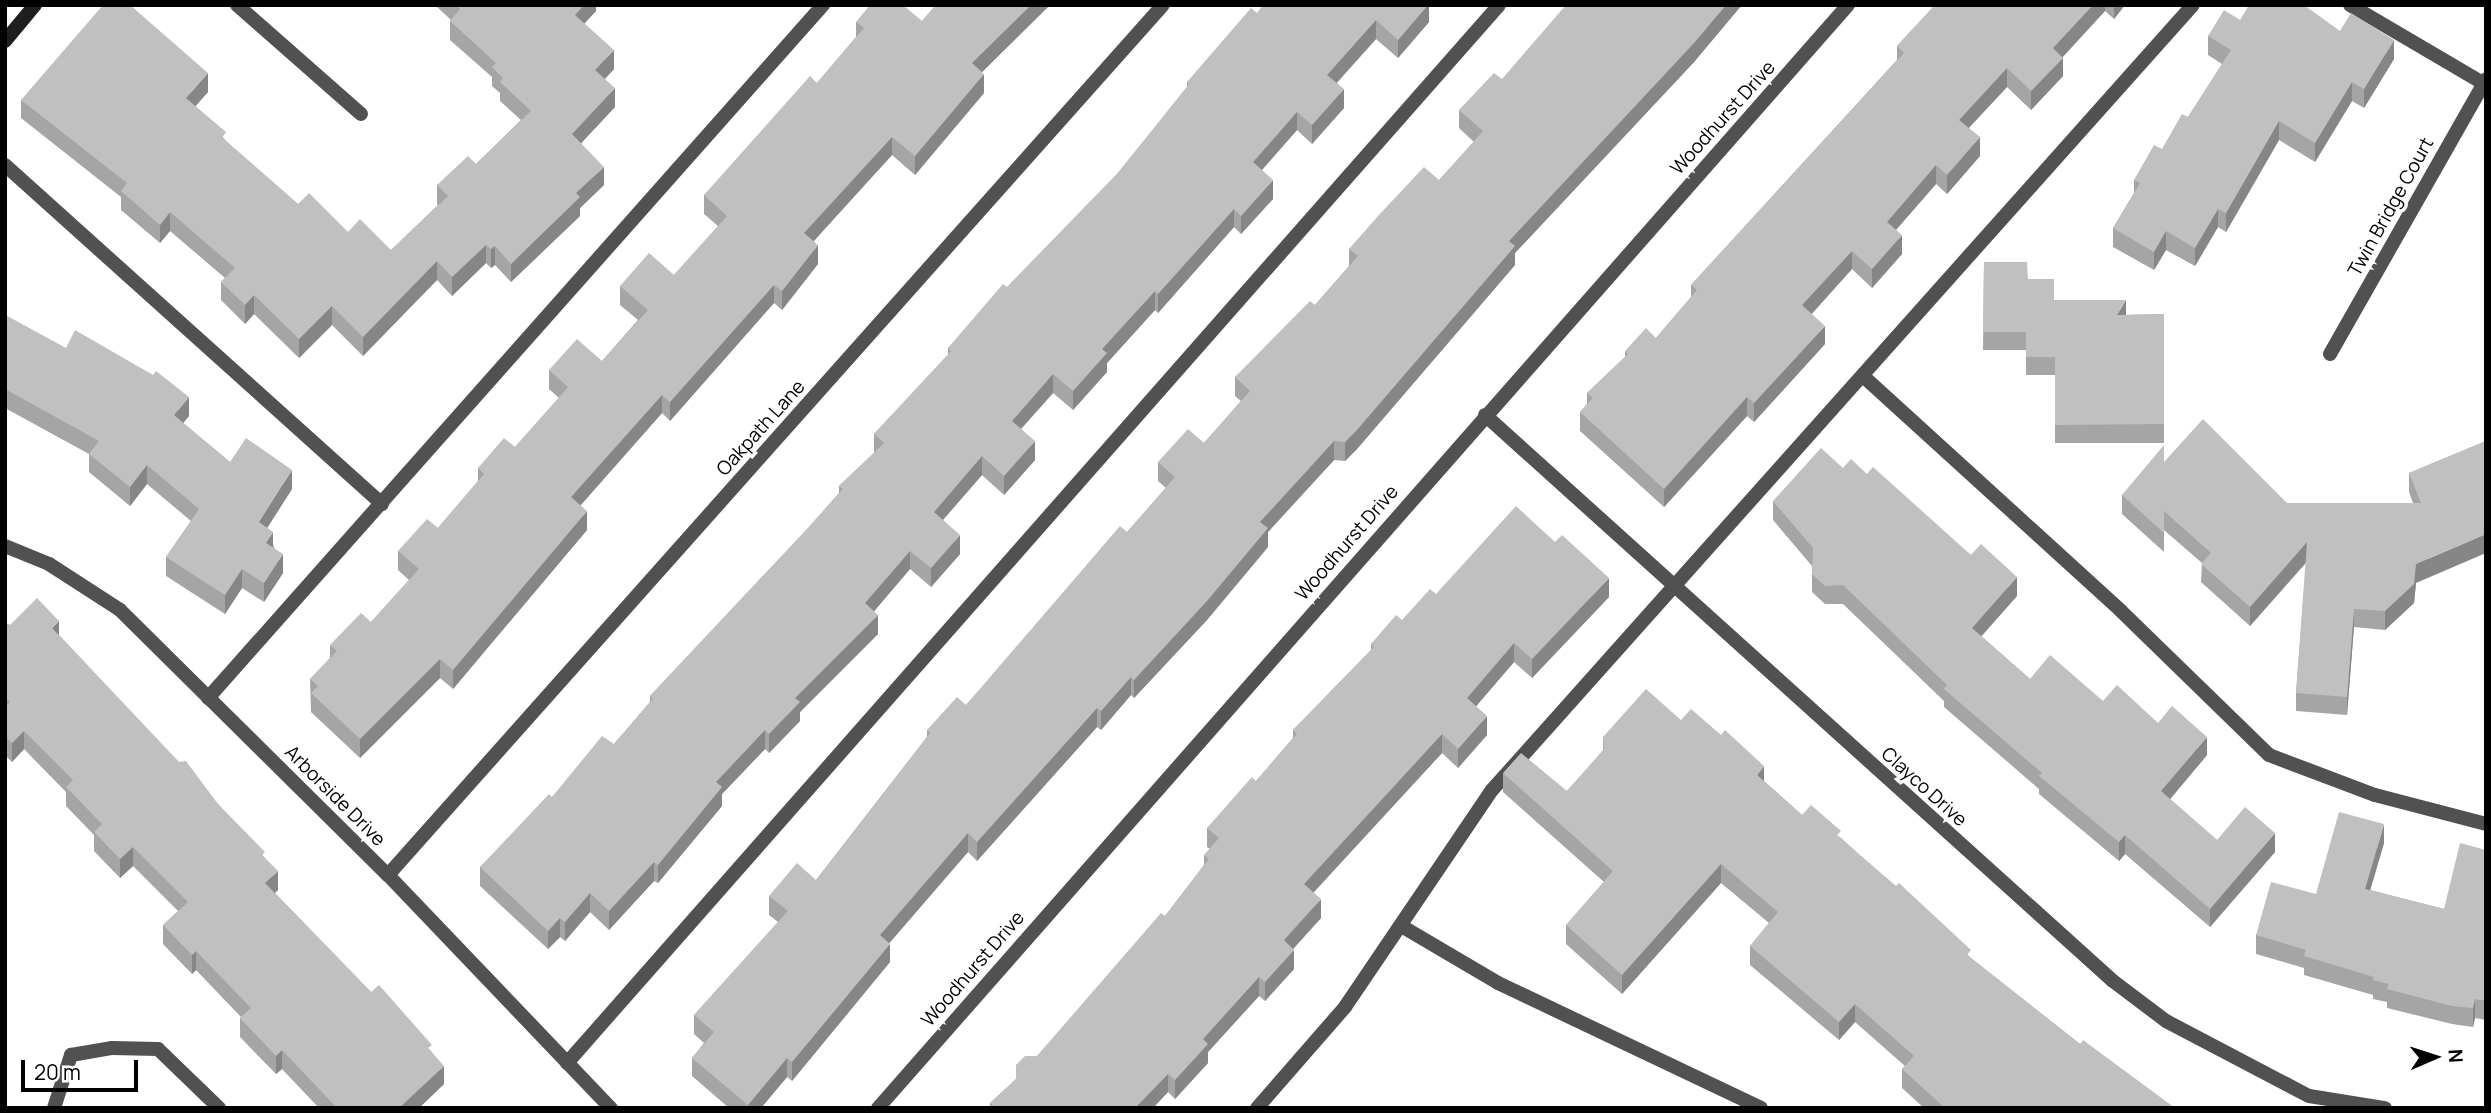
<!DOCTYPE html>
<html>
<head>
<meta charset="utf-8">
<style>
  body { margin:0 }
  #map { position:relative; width:2491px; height:1113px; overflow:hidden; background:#fff; font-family:Manrope,sans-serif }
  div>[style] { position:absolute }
  .lane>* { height:14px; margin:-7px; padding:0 7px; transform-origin:7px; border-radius:7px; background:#515151 }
  .street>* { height:14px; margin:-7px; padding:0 7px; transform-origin:7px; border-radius:7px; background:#515151 }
  .secondary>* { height:14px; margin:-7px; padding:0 7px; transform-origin:7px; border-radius:7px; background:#1e1e1e }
  .wall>* { inset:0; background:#a5a5a5 }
  .shaded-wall>* { inset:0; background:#868686 }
  .building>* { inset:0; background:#c0c0c0 }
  span { translate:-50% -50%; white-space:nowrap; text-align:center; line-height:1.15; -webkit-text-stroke:7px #fff; paint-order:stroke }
  .street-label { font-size:19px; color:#000 }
  .frame { position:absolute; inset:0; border:7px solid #000; pointer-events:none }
  .north { position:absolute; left:2400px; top:1022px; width:70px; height:70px; -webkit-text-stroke:5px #fff; paint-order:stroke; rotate:87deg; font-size:19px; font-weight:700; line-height:28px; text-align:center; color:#000 }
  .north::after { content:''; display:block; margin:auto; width:24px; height:32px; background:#000; clip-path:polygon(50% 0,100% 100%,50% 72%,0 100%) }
  .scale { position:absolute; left:21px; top:1060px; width:117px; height:32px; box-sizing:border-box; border:4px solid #000; border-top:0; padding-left:9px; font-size:21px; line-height:24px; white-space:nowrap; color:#000; -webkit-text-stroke:5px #fff; paint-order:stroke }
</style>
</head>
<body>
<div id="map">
  <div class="lane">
    <div style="left:2350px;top:5px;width:154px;rotate:30.4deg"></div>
    <div style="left:5px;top:165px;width:507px;rotate:41.96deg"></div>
    <div style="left:1863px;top:376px;width:349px;rotate:42.3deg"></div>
    <div style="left:2121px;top:611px;width:206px;rotate:44.2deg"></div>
    <div style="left:2269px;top:755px;width:113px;rotate:20.7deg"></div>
    <div style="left:2375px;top:795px;width:115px;rotate:14.6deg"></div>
    <div style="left:208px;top:698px;width:927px;rotate:-48.41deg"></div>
    <div style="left:1403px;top:927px;width:110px;rotate:30.5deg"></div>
    <div style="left:1498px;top:983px;width:291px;rotate:25.4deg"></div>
    <div style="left:567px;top:1063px;width:1410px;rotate:-48.62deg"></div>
    <div style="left:54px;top:1108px;width:56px;rotate:-72.2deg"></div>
    <div style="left:71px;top:1055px;width:42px;rotate:-9.7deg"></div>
    <div style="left:112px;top:1048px;width:46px;rotate:1.2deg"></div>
    <div style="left:158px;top:1049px;width:85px;rotate:44deg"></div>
    <div style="left:1257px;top:1108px;width:134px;rotate:-48.9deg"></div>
    <div style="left:1345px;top:1007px;width:262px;rotate:-55.9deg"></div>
    <div style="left:1492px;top:790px;width:1052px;rotate:-48.24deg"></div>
  </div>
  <div class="street">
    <div style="left:237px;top:5px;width:165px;rotate:41.3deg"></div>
    <div style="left:2330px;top:354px;width:316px;rotate:-60.4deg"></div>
    <div style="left:1485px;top:415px;width:845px;rotate:42.03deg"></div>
    <div style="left:2113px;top:981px;width:66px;rotate:37deg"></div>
    <div style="left:2166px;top:1021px;width:161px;rotate:27.7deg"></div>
    <div style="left:2309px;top:1096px;width:77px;rotate:9deg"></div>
    <div style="left:5px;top:546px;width:48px;rotate:22.2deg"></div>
    <div style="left:49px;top:564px;width:85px;rotate:32.9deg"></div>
    <div style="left:120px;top:610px;width:377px;rotate:44.7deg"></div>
    <div style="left:388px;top:875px;width:323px;rotate:46.3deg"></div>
    <div style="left:388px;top:875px;width:1165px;rotate:-48.31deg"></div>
    <div style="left:878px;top:1108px;width:1469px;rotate:-48.67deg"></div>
  </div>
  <div class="secondary">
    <div style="left:5px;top:41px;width:47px;rotate:-50.2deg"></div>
  </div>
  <div class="wall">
    <div style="clip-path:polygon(435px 5px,596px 5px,596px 11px,584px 23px,614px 69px,605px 79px,615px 107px,581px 143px,604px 185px,580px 208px,580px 216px,511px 282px,495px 265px,491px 268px,486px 263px,452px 296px,437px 280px,363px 356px,332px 325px,299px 358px,254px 314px,245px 324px,221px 300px,221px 282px,225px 278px,170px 231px,160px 243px,121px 210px,121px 197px,21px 118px,21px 100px,208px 92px,195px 106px,226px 141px,298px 204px,348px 232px,391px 250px,438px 205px,437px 204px,437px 185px,476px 164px,521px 120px,500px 101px,500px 93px,492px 86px,492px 77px,450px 40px,450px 21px,451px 20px)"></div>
    <div style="clip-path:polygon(936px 5px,1050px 5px,982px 72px,984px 93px,915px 175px,892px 155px,813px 241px,818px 264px,782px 310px,774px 303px,670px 421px,662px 413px,580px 506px,587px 530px,453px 689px,440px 678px,360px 758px,311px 712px,310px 679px,330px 658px,330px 645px,371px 622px,409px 580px,398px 570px,398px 551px,438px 528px,478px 481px,478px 468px,515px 447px,559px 398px,549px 389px,549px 370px,602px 361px,638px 320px,620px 305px,620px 286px,674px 275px,718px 226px,704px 214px,704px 195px,817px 83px,856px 37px,856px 22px,922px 21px)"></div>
    <div style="clip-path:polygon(1429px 5px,1429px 22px,1398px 58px,1376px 39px,1337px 83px,1344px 108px,1312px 144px,1297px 130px,1262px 170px,1273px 199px,1241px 234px,1234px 227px,1158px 313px,1155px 310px,1107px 363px,1107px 372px,1073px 410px,1053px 393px,1021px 429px,1035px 460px,1004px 495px,982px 475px,943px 520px,960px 554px,931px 587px,910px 569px,874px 611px,878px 634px,800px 712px,800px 721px,769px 753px,765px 749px,722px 794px,722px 806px,658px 883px,654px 881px,609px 930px,590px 912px,565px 941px,560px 937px,548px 949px,480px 886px,480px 867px,552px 797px,614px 744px,650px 702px,650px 696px,809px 527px,839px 493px,839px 486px,874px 453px,874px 434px,948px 355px,948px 348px,1117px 174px,1187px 88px,1187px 82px,1257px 13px)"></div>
    <div style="clip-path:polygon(1935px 5px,2125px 5px,2114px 19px,2105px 11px,2063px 57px,2063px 76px,2031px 110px,2007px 87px,1969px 128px,1980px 156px,1947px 194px,1936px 184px,1896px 230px,1902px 254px,1872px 288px,1852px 269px,1812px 314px,1825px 344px,1754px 422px,1747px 416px,1664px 507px,1580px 431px,1580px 412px,1587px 404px,1587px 393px,1625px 357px,1625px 351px,1656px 338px,1691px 297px,1691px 285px,1897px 60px,1897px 46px)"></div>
    <div style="clip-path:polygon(2240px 20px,2340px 31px,2394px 59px,2364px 108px,2352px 101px,2315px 162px,2279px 140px,2226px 232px,2218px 227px,2195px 266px,2166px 250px,2154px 270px,2113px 247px,2113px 228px,2134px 193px,2134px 180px,2162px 149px,2188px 117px,2222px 64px,2208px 55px,2208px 36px)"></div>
    <div style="clip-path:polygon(1695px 61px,1515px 253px,1515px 265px,1357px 449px,1345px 461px,1334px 460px,1268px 532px,1268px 547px,1207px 620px,1134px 698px,1131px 695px,1101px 730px,1097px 727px,977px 861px,968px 852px,889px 943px,890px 962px,792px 1081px,787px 1077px,761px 1108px,729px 1108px,692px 1076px,692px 1058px,704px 1043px,694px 1034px,694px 1015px,778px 922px,769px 915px,769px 896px,816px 880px,927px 737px,927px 730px,966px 705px,1127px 532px,1166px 488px,1158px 481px,1158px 462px,1204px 443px,1241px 401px,1235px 396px,1235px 377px,1315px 305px,1349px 266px,1349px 249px,1439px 180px,1474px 142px,1459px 128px,1459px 110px,1502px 79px)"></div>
    <div style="clip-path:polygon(1984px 262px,2028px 279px,2054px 300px,2126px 315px,2164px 314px,2164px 443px,2055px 443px,2055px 375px,2026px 375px,2026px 350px,1983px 350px)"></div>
    <div style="clip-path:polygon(5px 315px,189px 416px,183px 423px,230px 462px,292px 489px,267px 527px,283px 573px,264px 602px,242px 588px,225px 614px,166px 576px,166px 557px,191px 521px,147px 484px,130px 506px,89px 472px,89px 454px,5px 408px)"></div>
    <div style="clip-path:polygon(2486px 441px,2416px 583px,2414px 603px,2385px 630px,2354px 627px,2347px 715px,2296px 711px,2296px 693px,2306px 563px,2250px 626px,2201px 582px,2202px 563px,2164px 530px,2164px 552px,2122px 514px,2122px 495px,2164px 462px,2287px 503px,2413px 503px,2409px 492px,2409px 473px)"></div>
    <div style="clip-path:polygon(1843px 468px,1867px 474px,1971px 555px,2017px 596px,1981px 636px,2030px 679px,2103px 701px,2158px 723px,2207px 755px,2170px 799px,2217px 840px,2275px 852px,2210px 927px,2125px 854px,2119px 861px,2039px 794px,2039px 789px,1944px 707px,1944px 701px,1843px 604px,1825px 604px,1812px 592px,1812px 566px,1773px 520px,1773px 501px)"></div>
    <div style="clip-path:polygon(1436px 594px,1609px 597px,1532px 678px,1514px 662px,1476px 706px,1487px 735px,1458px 768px,1442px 753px,1313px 892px,1321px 918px,1293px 949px,1294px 969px,1265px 1001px,1259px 996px,1208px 1052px,1208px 1063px,1175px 1099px,1168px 1092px,1153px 1108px,990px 1108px,990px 1103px,1016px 1079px,1016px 1065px,1037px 1056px,1165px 916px,1204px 865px,1204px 855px,1210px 849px,1207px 847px,1207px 828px,1256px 781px,1293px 738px,1293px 730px,1371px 650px,1371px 644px)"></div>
    <div style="clip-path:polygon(5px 623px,10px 625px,59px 635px,218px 804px,265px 858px,278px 890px,275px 893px,371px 992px,432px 1052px,444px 1084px,419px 1108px,319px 1108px,282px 1069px,276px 1074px,240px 1037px,240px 1018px,241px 1017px,196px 970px,192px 974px,163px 944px,163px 925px,178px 911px,133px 866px,120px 878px,94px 851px,94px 835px,66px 806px,66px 792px,24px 749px,12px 762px,5px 755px)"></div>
    <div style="clip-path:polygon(1681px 720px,1764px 781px,1802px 815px,1841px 838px,1971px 958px,2080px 1044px,2175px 1108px,1924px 1108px,1902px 1088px,1902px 1069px,1905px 1066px,1855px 1022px,1839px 1040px,1750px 965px,1750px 946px,1769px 923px,1721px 883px,1622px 994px,1566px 944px,1566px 925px,1604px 882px,1503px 792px,1503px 773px,1567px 791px,1603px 751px,1603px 737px)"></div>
    <div style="clip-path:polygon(2384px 843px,2370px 890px,2444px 909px,2486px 850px,2486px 1020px,2475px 1018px,2473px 1027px,2452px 1024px,2387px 1008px,2387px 1002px,2373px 999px,2373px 995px,2304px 975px,2304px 968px,2256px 954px,2256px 935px,2316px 894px)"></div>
  </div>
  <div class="shaded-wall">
    <div style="clip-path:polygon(584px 5px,596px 5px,596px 11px,575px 34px,575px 15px)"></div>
    <div style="clip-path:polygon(1031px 5px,1050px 5px,972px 82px,972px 63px)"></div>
    <div style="clip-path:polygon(1428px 5px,1429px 5px,1429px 22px,1398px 58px,1398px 40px)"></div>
    <div style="clip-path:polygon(1726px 5px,1742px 5px,1695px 61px,1515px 253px,1515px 265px,1357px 449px,1345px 461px,1345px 442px,1509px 241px)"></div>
    <div style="clip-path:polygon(2093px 5px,2105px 5px,2105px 11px,2053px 67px,2053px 48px)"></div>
    <div style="clip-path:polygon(2114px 5px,2125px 5px,2114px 19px)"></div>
    <div style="clip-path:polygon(1376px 20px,1376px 39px,1327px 93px,1327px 75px)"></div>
    <div style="clip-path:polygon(2394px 40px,2394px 59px,2364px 108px,2364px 89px)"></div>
    <div style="clip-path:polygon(614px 50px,614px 69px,595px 89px,595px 70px)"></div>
    <div style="clip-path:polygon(2063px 58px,2063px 76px,2031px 110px,2031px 91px)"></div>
    <div style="clip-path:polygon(2007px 68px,2007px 87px,1959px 138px,1959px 120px)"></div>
    <div style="clip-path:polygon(208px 73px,208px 92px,186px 117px,186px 98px)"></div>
    <div style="clip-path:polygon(984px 74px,984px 93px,915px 175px,915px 156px)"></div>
    <div style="clip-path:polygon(2352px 82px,2352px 101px,2315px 162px,2315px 143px)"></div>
    <div style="clip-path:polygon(615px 88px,615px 107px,572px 153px,572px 134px)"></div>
    <div style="clip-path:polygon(1344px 89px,1344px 108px,1312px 144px,1312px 125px)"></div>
    <div style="clip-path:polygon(1297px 112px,1297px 130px,1253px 180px,1253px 162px)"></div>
    <div style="clip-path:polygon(2279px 121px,2279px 140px,2226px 232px,2226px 213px)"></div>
    <div style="clip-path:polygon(892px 137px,892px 155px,804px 252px,804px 233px)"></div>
    <div style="clip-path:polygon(1980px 137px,1980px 156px,1947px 194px,1947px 175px)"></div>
    <div style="clip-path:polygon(1936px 165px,1936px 184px,1887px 240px,1887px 222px)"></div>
    <div style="clip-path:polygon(604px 167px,604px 185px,580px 208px,580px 216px,511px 282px,511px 264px,576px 193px)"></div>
    <div style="clip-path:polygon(1273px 180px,1273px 199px,1241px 234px,1241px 216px)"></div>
    <div style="clip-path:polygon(1234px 209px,1234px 227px,1158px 313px,1158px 294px)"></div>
    <div style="clip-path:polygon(2218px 209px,2218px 227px,2195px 266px,2195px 248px)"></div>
    <div style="clip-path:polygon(170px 212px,170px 231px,160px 243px,160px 225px)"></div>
    <div style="clip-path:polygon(2166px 231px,2166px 250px,2154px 270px,2154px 252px)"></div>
    <div style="clip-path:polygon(1902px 235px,1902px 254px,1872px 288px,1872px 269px)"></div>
    <div style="clip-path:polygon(486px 245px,486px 263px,452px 296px,452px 277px)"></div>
    <div style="clip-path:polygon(818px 245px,818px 264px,782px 310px,782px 291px)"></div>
    <div style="clip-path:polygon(495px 246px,495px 265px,491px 268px,491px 249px)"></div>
    <div style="clip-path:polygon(1852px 251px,1852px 269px,1802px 324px,1802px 305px)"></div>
    <div style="clip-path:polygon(437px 261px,437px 280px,363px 356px,363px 337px)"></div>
    <div style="clip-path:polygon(774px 285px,774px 303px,670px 421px,670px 402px)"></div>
    <div style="clip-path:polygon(1155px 291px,1155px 310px,1107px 363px,1107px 372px,1073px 410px,1073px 391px,1102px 349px)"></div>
    <div style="clip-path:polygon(254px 295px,254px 314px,245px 324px,245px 305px)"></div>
    <div style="clip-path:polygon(2126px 300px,2126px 318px,2117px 315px)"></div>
    <div style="clip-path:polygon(332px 306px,332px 325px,299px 358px,299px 339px)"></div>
    <div style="clip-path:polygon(1825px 326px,1825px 344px,1754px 422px,1754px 403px)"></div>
    <div style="clip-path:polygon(1053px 374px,1053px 393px,1012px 439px,1012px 421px)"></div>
    <div style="clip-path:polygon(662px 395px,662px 413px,571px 516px,571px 497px)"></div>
    <div style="clip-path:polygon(189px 397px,189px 416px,174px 434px,174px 415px)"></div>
    <div style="clip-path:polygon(1747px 397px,1747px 416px,1664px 507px,1664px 489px)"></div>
    <div style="clip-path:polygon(1035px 441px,1035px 460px,1004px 495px,1004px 476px)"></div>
    <div style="clip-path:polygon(1334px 441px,1334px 460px,1268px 532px,1268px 547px,1207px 620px,1134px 698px,1134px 680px,1260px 522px)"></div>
    <div style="clip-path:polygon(982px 456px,982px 475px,934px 530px,934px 512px)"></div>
    <div style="clip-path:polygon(147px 465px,147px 484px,130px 506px,130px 487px)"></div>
    <div style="clip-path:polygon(292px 470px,292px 489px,259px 541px,259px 522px)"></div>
    <div style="clip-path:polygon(587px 511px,587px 530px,453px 689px,453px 670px)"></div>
    <div style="clip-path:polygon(273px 532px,273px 550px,266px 543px)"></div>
    <div style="clip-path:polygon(2486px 534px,2486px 553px,2416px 583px,2414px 603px,2385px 630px,2385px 611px,2416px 564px)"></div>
    <div style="clip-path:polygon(960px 535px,960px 554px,931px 587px,931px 568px)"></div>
    <div style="clip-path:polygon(2307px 542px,2307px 561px,2250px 626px,2250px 607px)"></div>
    <div style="clip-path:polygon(910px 551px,910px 569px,865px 622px,865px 603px)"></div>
    <div style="clip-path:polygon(283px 554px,283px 573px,264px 602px,264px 583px)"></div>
    <div style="clip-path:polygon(242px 569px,242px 588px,225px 614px,225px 595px)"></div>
    <div style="clip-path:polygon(2017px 577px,2017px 596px,1972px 647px,1972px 628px)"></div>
    <div style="clip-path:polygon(1609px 578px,1609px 597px,1532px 678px,1532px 659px)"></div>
    <div style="clip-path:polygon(2354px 609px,2354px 627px,2347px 715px,2347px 697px)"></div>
    <div style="clip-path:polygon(878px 615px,878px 634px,800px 712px,800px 721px,769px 753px,769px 734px,795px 698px)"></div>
    <div style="clip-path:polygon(59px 621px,59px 639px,52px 628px)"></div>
    <div style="clip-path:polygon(1514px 643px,1514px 662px,1467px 717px,1467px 698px)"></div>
    <div style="clip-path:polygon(440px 659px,440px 678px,360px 758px,360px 739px)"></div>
    <div style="clip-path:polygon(1131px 677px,1131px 695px,1101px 730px,1101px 711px)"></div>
    <div style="clip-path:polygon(1097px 708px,1097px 727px,977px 861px,977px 842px)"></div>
    <div style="clip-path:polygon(1487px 716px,1487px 735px,1458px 768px,1458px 749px)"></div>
    <div style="clip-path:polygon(765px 730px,765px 749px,722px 794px,722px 806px,658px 883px,658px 865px,716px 782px)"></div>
    <div style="clip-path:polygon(24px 731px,24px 749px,12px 762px,12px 743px)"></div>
    <div style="clip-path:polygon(1442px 734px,1442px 753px,1304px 903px,1304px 884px)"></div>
    <div style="clip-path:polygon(2207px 737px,2207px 755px,2161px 810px,2161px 791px)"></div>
    <div style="clip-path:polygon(1764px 766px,1764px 785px,1757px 775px)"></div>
    <div style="clip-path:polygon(2384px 824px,2384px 843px,2365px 908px,2365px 889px)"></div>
    <div style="clip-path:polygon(968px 833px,968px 852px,880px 954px,880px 935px)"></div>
    <div style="clip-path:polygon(2275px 833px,2275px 852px,2210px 927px,2210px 909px)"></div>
    <div style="clip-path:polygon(2125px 835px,2125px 854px,2119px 861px,2119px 842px)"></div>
    <div style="clip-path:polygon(133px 847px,133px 866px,120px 878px,120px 859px)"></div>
    <div style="clip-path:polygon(654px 862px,654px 881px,609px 930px,609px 911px)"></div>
    <div style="clip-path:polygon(1721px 864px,1721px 883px,1622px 994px,1622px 975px)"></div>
    <div style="clip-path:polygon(278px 871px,278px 890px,265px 902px,265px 883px)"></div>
    <div style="clip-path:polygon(590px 893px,590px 912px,565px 941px,565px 922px)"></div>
    <div style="clip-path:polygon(1321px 899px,1321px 918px,1284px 959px,1284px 940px)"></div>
    <div style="clip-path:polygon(560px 918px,560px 937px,548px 949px,548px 931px)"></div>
    <div style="clip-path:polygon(890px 944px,890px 962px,792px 1081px,792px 1062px)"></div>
    <div style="clip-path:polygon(1294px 950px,1294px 969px,1265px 1001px,1265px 982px)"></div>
    <div style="clip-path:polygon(196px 951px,196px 970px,192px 974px,192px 955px)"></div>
    <div style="clip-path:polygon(1259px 977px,1259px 996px,1208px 1052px,1208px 1063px,1175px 1099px,1175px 1080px,1203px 1039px)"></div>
    <div style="clip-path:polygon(2475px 999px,2475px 1018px,2473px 1027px,2473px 1008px)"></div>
    <div style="clip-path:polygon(1855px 1004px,1855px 1022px,1839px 1040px,1839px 1022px)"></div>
    <div style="clip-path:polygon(282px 1050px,282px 1069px,276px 1074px,276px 1056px)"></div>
    <div style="clip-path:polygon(787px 1058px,787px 1077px,761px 1108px,748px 1108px,748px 1105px)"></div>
    <div style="clip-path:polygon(444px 1066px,444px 1084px,419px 1108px,399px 1108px)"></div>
    <div style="clip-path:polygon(1168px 1074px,1168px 1092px,1153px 1108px,1135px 1108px)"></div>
  </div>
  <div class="building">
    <div style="clip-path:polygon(103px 5px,130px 5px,208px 73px,186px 98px,226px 132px,222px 138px,298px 204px,309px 193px,348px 232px,360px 219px,391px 250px,448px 196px,437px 185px,468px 156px,476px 164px,531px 111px,500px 82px,503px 78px,492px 67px,496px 63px,450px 21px,460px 9px,456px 5px,584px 5px,575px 15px,614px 50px,595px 70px,615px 88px,572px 134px,604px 167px,576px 193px,580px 197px,511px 264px,495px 246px,491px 249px,486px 245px,452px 277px,437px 261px,363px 337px,332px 306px,299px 339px,254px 295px,245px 305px,221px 282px,235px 268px,170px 212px,160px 225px,121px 191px,127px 183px,21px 100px)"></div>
    <div style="clip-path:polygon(870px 5px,903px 5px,922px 21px,936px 5px,1031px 5px,972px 63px,984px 74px,915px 156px,892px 137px,804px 233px,818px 245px,782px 291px,774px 285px,670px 402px,662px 395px,571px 497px,587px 511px,453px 670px,440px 659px,360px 739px,311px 693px,318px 686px,310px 679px,337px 651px,330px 645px,361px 613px,371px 622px,419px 569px,398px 551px,427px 519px,438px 528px,484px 474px,478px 468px,504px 438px,515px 447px,568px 387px,549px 370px,577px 339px,602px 361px,648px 310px,620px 286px,649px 253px,674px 275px,727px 216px,704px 195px,810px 76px,817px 83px,864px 28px,856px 22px)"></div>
    <div style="clip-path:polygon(1263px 5px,1428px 5px,1398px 40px,1376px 20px,1327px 75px,1344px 89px,1312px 125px,1297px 112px,1253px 162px,1273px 180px,1241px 216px,1234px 209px,1158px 294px,1155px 291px,1102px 349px,1107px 353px,1073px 391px,1053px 374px,1012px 421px,1035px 441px,1004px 476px,982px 456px,934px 512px,960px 535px,931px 568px,910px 551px,865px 603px,878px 615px,795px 698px,800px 702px,769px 734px,765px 730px,716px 782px,722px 787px,658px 865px,654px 862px,609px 911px,590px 893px,565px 922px,560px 918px,548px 931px,480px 867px,549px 794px,552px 797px,602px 736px,614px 744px,653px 699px,650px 696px,809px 527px,843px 489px,839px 486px,884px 443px,874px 434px,951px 351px,948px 348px,1003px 284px,1007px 287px,1117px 174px,1189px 84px,1187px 82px,1251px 8px,1257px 13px)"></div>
    <div style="clip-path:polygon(1566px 5px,1726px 5px,1695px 42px,1509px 241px,1515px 246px,1357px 430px,1345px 442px,1334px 441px,1260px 522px,1268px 528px,1207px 601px,1134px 680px,1131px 677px,1101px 711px,1097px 708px,977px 842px,968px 833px,880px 935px,890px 944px,792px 1062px,787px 1058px,748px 1105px,692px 1058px,714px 1032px,694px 1015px,788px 911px,769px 896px,797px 863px,816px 880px,930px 733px,927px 730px,957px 697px,966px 705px,1120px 526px,1127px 532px,1175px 477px,1158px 462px,1188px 429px,1204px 443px,1250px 391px,1235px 377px,1310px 301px,1315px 305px,1358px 256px,1349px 249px,1378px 216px,1424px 167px,1439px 180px,1483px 131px,1459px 110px,1494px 73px,1502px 79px)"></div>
    <div style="clip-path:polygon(1935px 5px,2093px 5px,2053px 48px,2063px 58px,2031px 91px,2007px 68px,1959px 120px,1980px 137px,1947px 175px,1936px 165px,1887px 222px,1902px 235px,1872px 269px,1852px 251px,1802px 305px,1825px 326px,1754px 403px,1747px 397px,1664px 489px,1580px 412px,1593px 398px,1587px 393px,1628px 354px,1625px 351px,1646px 328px,1656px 338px,1697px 290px,1691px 285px,1904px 53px,1897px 46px)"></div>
    <div style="clip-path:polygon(2249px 5px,2273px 5px,2274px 6px,2275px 5px,2304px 5px,2340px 31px,2351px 13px,2394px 40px,2364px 89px,2352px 82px,2315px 143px,2279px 121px,2226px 213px,2218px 209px,2195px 248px,2166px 231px,2154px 252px,2113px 228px,2140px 183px,2134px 180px,2154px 145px,2162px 149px,2182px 114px,2188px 117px,2231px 50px,2208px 36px,2224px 10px,2240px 20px)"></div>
    <div style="clip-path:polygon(1984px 262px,2027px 262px,2028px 279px,2054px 279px,2054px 300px,2126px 300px,2117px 315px,2164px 314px,2164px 424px,2055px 425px,2055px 357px,2026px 357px,2026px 332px,1983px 332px)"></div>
    <div style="clip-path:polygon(5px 315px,66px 348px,75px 330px,153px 375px,156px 371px,189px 397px,174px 415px,230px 462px,246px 438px,292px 470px,259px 522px,273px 532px,266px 543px,283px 554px,264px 583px,242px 569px,225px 595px,166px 557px,199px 509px,147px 465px,130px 487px,89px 454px,99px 441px,5px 389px)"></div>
    <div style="clip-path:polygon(2203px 419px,2287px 503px,2421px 503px,2409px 473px,2486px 441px,2486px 534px,2416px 564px,2414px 584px,2385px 611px,2354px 609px,2347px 697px,2296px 693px,2307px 542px,2250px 607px,2201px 564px,2211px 553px,2164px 511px,2164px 533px,2122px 495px,2164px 445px,2164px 462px)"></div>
    <div style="clip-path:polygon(1821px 448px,1843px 468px,1851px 459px,1867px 474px,1873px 467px,1971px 555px,1981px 544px,2017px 577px,1972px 628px,2030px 679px,2050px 655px,2103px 701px,2117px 685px,2158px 723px,2172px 706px,2207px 737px,2161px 791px,2217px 840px,2245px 807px,2275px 833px,2210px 909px,2125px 835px,2119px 842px,2039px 776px,2042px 773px,1944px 689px,1947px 685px,1843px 585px,1825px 586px,1812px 574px,1813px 548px,1773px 501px)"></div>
    <div style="clip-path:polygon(1516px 506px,1555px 542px,1562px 535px,1609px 578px,1532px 659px,1514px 643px,1467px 698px,1487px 716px,1458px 749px,1442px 734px,1304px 884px,1321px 899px,1284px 940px,1294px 950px,1265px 982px,1259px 977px,1203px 1039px,1208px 1044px,1175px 1080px,1168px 1074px,1135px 1108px,995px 1108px,990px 1103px,1016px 1079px,1016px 1065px,1025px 1056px,1037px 1056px,1161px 913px,1165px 916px,1209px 859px,1204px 855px,1219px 838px,1207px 828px,1252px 777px,1256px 781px,1297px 734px,1293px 730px,1374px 647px,1371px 644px,1396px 615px,1402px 620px,1430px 589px,1436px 594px)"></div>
    <div style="clip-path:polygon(37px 598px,59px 621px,52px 628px,179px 762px,186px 761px,218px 804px,265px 852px,262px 855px,278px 871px,265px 883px,371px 992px,379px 985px,432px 1045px,428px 1048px,444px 1066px,399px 1108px,337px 1108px,282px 1050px,276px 1056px,240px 1018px,251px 1008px,196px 951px,192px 955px,163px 925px,188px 902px,133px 847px,120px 859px,94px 832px,102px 824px,66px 787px,73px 780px,24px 731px,12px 743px,5px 736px,5px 707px,10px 702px,5px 698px,5px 623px,10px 625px)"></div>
    <div style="clip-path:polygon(1646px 689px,1681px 720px,1691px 709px,1721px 735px,1725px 730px,1764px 766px,1757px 775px,1802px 815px,1811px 805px,1841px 831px,1837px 835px,1896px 886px,1899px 883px,1971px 950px,1967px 955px,2080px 1044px,2083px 1040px,2175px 1108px,1945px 1108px,1902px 1069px,1914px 1056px,1855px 1004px,1839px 1022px,1750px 946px,1778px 912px,1721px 864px,1622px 975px,1566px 925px,1613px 871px,1503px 773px,1521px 753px,1567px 791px,1604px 749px,1603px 737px)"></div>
    <div style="clip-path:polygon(2339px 812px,2384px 824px,2365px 889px,2444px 909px,2460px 843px,2486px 850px,2486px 1001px,2475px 999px,2473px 1008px,2452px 1006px,2387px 989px,2389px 984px,2373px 980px,2374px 977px,2304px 956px,2306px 950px,2256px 935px,2271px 882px,2316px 894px)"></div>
  </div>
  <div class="street-label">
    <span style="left:1723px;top:118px;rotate:-48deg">Woodhurst Drive</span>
    <span style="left:2391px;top:207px;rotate:-61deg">Twin Bridge Court</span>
    <span style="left:761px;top:428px;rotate:-48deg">Oakpath Lane</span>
    <span style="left:1347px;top:543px;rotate:-49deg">Woodhurst Drive</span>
    <span style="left:1924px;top:787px;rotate:42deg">Clayco Drive</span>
    <span style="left:335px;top:796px;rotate:45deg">Arborside Drive</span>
    <span style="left:973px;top:969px;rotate:-49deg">Woodhurst Drive</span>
  </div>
  <div class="frame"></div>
  <div class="north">N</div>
  <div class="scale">20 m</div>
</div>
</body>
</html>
